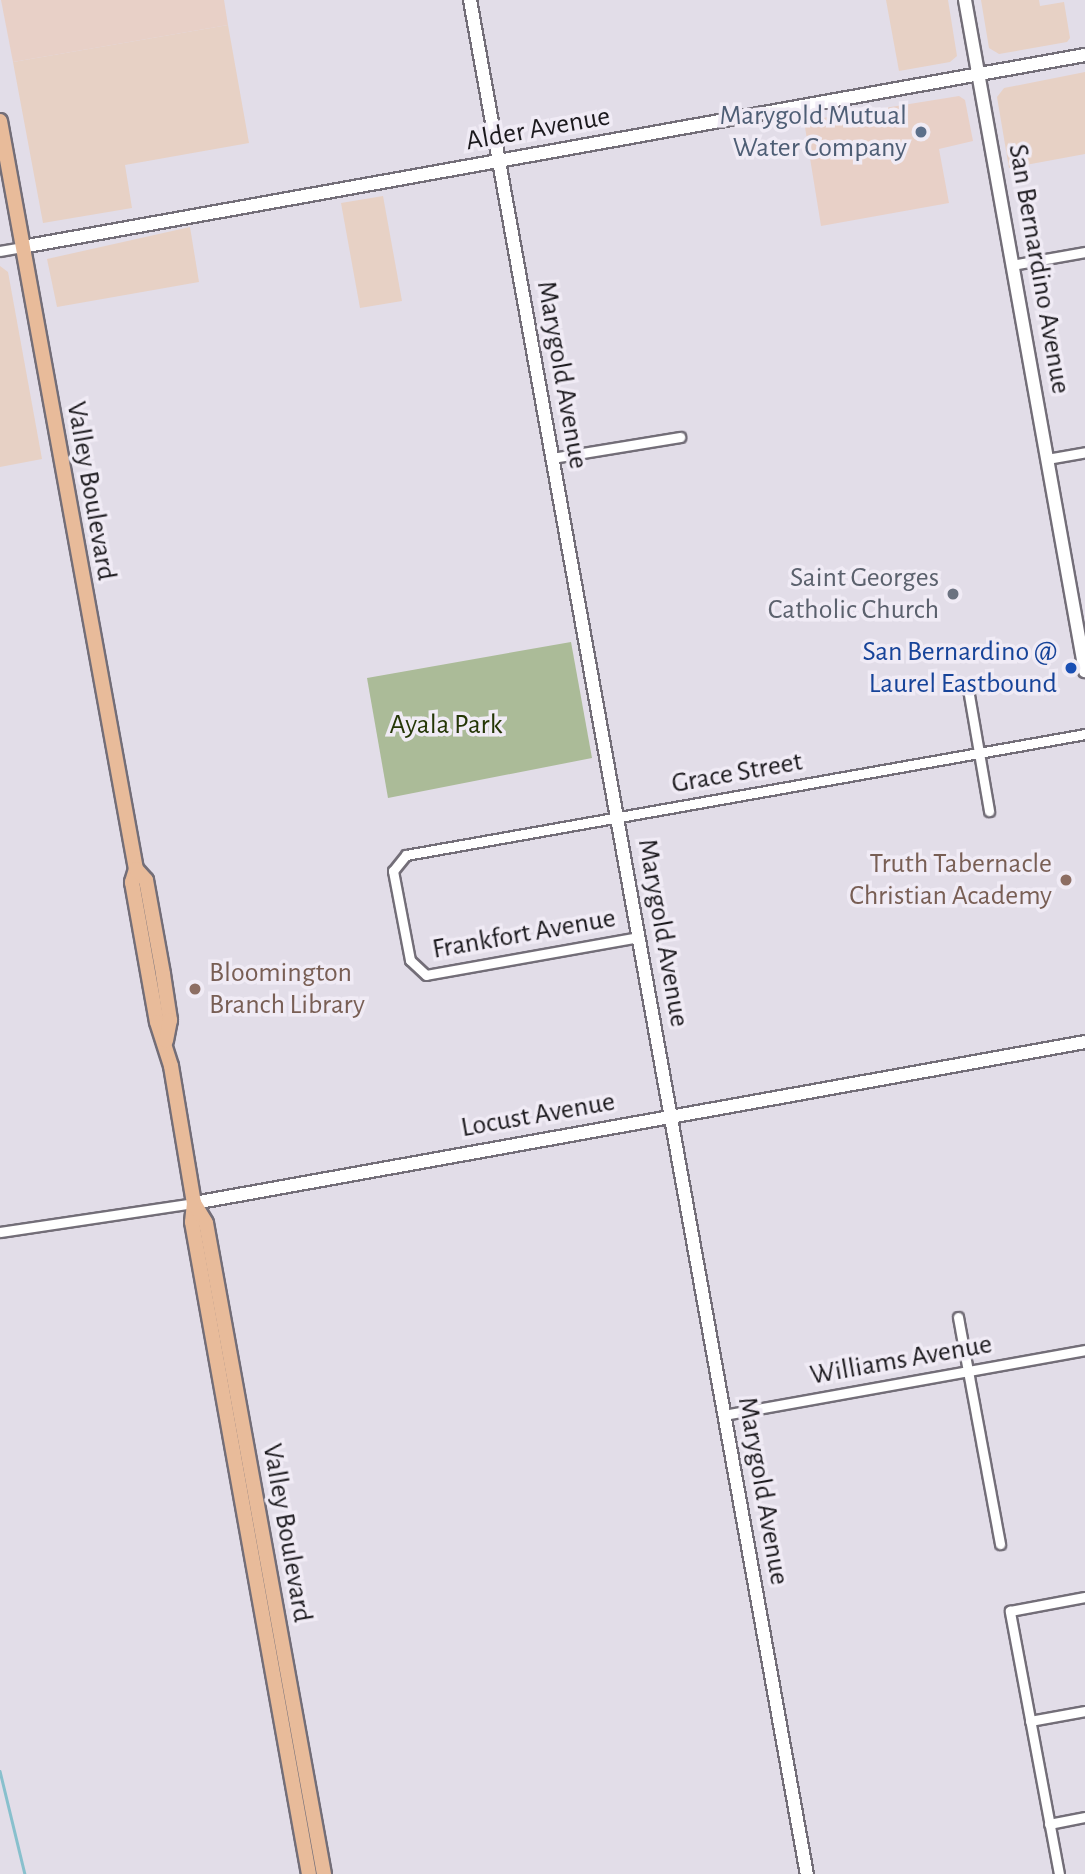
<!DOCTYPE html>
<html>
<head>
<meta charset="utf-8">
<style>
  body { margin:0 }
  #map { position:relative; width:1085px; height:1874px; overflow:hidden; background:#e2dde8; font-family:"Alegreya Sans",sans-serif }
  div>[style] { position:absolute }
  .commercial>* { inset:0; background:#e7d1c5 }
  .industrial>* { inset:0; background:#e8d0c7 }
  .green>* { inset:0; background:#abbb98 }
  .stream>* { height:2.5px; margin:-1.25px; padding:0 1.25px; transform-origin:1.25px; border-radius:1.25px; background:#88c0cd }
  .roads { filter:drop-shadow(2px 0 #736e78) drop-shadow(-2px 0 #736e78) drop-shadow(0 2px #736e78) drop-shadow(0 -2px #736e78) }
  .street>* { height:9px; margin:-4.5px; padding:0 4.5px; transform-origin:4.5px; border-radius:4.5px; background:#fff }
  .secondary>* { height:12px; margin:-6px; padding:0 6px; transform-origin:6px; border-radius:6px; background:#fff }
  .primary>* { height:14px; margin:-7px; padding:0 7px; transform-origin:7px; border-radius:7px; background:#e8bb9a }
  .dots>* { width:19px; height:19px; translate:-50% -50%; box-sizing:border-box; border:4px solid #f0ebf5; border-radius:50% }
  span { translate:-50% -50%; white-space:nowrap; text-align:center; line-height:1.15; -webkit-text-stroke:7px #f0ebf5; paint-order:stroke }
  .service-label { font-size:28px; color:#4e5e75 }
  .right { translate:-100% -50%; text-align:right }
  .street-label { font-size:28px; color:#1b191d }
  .worship-label { font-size:28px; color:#5b616d }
  .transit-label { font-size:28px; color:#164399 }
  .park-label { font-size:28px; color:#243606 }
  .education-label { font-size:28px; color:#785e54 }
  .left { translate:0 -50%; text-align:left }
</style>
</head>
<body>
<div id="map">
  <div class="commercial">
    <div style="clip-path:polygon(886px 0,948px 0,957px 56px,950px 62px,899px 71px)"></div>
    <div style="clip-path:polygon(981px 0,1039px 0,1040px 6px,1064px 2px,1070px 38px,1067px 42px,999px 54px,989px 48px)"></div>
    <div style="clip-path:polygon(228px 25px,249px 143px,125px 165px,132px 208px,43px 223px,13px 62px)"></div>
    <div style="clip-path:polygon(1085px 72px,1085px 154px,1009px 168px,997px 97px,1004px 88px)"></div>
    <div style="clip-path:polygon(383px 196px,402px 301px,360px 308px,341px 203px)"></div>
    <div style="clip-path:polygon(190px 227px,199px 282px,57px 307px,47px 259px)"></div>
    <div style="clip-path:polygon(0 266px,8px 272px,42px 459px,0 467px)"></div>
  </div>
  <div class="industrial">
    <div style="clip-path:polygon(1px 0,224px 0,228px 25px,13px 62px)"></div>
    <div style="clip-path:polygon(959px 96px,965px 100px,973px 141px,939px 149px,949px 203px,821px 226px,804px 121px)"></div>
  </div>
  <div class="green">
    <div style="clip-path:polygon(571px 642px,592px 758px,388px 798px,367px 678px)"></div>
  </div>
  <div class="stream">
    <div style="left:0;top:1771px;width:106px;rotate:76.4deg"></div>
  </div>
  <div class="roads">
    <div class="street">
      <div style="left:0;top:251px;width:22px;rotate:-10deg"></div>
      <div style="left:1012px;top:265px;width:74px;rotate:-10.1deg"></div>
      <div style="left:552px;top:458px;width:130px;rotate:-9.3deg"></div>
      <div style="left:1047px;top:459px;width:39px;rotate:-10deg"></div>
      <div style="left:968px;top:689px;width:124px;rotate:80.2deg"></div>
      <div style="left:639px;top:937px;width:216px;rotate:169.9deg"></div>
      <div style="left:426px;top:975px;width:22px;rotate:-137deg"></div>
      <div style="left:410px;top:960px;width:91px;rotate:-100.8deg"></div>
      <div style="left:393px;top:871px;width:21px;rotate:-51deg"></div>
      <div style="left:406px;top:855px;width:690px;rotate:-10.1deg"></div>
      <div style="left:0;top:1232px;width:196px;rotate:-8.5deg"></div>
      <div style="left:958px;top:1317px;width:231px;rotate:79.5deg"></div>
      <div style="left:724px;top:1415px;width:367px;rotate:-10.2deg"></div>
      <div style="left:1030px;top:1721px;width:56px;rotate:-10.3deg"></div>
      <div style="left:1049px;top:1824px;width:37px;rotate:-11deg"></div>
      <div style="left:1059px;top:1874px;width:268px;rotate:-100.6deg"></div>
      <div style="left:1010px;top:1611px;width:76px;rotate:-10.6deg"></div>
    </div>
    <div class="secondary">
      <div style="left:470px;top:0;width:1904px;rotate:79.81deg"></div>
      <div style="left:965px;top:0;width:682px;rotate:79.86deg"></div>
      <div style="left:22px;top:247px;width:1080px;rotate:-10.24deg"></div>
      <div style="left:194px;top:1203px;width:905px;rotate:-10.24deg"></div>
    </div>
    <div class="primary">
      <div style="left:0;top:121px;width:760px;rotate:79.7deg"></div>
      <div style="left:136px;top:869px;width:14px;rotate:107deg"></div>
      <div style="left:132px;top:882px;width:142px;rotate:79.9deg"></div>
      <div style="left:157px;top:1022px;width:46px;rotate:72.3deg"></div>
      <div style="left:171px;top:1066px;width:139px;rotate:80.5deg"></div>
      <div style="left:194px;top:1203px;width:19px;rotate:96deg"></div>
      <div style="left:192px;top:1222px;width:662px;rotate:79.83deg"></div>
      <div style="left:136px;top:869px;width:15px;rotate:48deg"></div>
      <div style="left:146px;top:880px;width:96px;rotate:79.7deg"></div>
      <div style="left:163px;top:974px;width:47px;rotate:81.3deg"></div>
      <div style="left:170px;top:1020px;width:21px;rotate:101deg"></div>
      <div style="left:194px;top:1203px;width:23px;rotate:59deg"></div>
      <div style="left:206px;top:1223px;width:662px;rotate:79.73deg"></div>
    </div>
  </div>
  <div class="dots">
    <div style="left:921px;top:132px;background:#5c6f8a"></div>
    <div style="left:953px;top:594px;background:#6b7280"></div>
    <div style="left:1071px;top:668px;background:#1a4fb4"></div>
    <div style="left:1066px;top:880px;background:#8d6e63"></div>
    <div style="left:195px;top:989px;background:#8d6e63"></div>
  </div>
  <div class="service-label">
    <span class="right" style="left:907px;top:132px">Marygold Mutual<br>Water Company</span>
  </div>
  <div class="street-label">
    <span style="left:538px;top:129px;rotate:-10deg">Alder Avenue</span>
    <span style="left:1039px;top:269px;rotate:80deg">San Bernardino Avenue</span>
    <span style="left:562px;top:375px;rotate:80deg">Marygold Avenue</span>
    <span style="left:91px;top:491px;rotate:80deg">Valley Boulevard</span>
    <span style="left:737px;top:773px;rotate:-10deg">Grace Street</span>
    <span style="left:663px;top:933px;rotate:80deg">Marygold Avenue</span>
    <span style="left:524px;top:934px;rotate:-10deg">Frankfort Avenue</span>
    <span style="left:538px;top:1115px;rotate:-10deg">Locust Avenue</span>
    <span style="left:901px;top:1360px;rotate:-10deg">Williams Avenue</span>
    <span style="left:763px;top:1491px;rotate:80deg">Marygold Avenue</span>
    <span style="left:287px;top:1533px;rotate:80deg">Valley Boulevard</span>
  </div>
  <div class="worship-label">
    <span class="right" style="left:939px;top:594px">Saint Georges<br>Catholic Church</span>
  </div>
  <div class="transit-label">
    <span class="right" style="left:1057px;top:668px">San Bernardino @<br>Laurel Eastbound</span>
  </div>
  <div class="park-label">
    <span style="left:446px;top:725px">Ayala Park</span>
  </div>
  <div class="education-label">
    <span class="right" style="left:1052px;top:880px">Truth Tabernacle<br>Christian Academy</span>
    <span class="left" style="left:209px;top:989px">Bloomington<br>Branch Library</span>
  </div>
</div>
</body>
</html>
